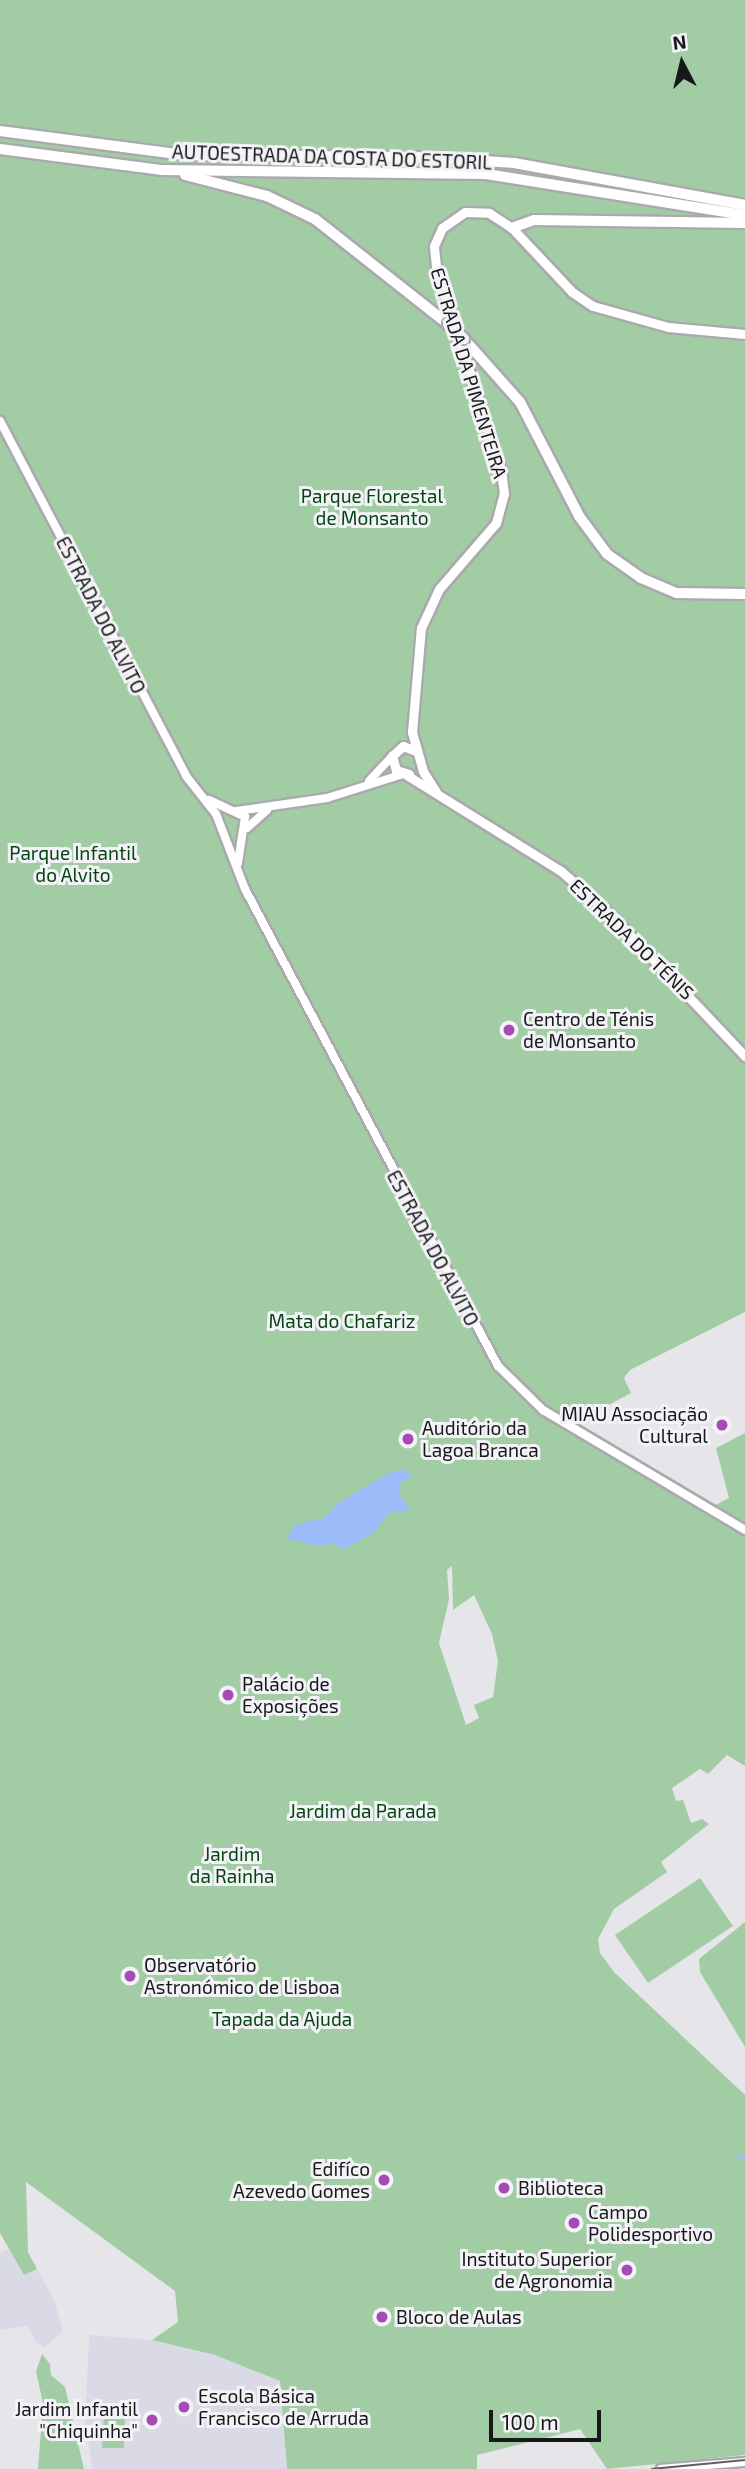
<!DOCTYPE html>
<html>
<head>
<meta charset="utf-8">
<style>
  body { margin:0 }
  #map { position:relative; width:745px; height:2469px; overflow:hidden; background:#e6e6ea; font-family:"Exo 2",sans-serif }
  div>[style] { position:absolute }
  .built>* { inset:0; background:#d9dae5 }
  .green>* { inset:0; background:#a2cda4 }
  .water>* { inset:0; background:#9bbcf9 }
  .stream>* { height:2.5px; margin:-1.25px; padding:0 1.25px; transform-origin:1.25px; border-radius:1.25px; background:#9bbcf9 }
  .roads { filter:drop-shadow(2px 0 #aaaaae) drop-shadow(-2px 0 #aaaaae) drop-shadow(0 2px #aaaaae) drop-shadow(0 -2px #aaaaae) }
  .tertiary>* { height:8px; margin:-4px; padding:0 4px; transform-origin:4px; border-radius:4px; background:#fff }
  .secondary>* { height:9px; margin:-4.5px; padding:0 4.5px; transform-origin:4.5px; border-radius:4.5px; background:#fff }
  .motorway>* { height:10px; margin:-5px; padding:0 5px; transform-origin:5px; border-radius:5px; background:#fff }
  .tram>* { height:2px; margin:-1px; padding:0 1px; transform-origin:1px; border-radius:1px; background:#5f6062 }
  .bridges { filter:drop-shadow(2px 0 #aaaaae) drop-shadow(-2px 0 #aaaaae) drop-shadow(0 2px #aaaaae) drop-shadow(0 -2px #aaaaae) }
  .motorway-bridge>* { height:10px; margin:-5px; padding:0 5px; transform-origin:5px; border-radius:5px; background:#fff }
  .dots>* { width:19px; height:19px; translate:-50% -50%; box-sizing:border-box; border:4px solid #f3f3f7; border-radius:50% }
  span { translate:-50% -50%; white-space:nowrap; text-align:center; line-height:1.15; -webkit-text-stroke:6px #f3f3f7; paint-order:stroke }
  .street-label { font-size:19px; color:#171819 }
  .park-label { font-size:19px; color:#054514 }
  .poi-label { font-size:19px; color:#171819 }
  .left { translate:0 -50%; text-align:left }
  .right { translate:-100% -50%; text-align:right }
  .north { position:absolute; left:647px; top:28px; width:70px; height:70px; -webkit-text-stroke:5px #f3f3f7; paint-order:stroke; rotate:353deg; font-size:19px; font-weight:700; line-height:28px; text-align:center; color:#171819 }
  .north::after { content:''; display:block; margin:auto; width:24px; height:32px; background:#171819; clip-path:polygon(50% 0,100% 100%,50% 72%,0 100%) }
  .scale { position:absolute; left:489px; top:2410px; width:112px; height:32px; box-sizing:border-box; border:4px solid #171819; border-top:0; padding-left:9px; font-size:21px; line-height:24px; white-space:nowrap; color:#171819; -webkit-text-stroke:5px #f3f3f7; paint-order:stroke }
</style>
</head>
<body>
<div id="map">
  <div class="built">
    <div style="clip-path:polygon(11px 2248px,24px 2275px,37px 2269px,54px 2300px,63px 2331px,45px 2347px,36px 2342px,28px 2326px,0 2330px,0 2253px)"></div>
    <div style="clip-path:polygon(89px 2335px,152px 2340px,215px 2355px,280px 2381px,287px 2469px,93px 2469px,85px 2425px)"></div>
  </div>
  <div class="green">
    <div style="clip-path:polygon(evenodd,0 0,745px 0,745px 1312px,630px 1370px,624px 1378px,631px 1393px,568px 1427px,706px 1510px,729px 1498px,716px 1448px,745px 1433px,745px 1766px,727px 1755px,708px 1774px,700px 1769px,672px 1788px,676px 1801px,683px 1800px,691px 1823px,702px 1819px,709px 1824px,661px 1862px,667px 1872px,614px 1909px,598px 1939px,600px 1953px,614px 1972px,745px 2095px,745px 2455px,607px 2469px,580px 2429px,477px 2455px,477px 2469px,287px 2469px,280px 2381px,215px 2355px,152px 2340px,178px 2322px,175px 2291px,26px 2182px,28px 2252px,37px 2269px,24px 2275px,0 2233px,0 0,452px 1566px,453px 1610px,474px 1595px,492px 1634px,498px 1661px,493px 1697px,474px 1705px,479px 1718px,466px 1725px,439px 1643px,449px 1599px,447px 1570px,452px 1566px)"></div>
    <div style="clip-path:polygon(700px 1878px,733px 1926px,648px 1983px,615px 1935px)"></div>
    <div style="clip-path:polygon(745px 1922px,745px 2047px,700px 1972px,699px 1959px)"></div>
    <div style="clip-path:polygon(42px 2354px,50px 2364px,51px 2375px,65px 2387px,84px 2469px,38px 2469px,43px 2403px,36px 2371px)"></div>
    <div style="clip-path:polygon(104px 2412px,125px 2412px,124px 2448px,102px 2448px)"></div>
  </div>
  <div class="water">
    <div style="clip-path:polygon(405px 1469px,413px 1476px,401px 1482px,398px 1492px,410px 1510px,389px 1513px,373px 1533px,345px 1549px,332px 1543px,320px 1546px,287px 1539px,294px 1525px,324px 1518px,338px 1503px,389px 1473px)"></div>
  </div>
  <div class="stream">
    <div style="left:737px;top:2156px;width:8px;rotate:7deg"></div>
  </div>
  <div class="roads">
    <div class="tertiary">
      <div style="left:0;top:421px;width:401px;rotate:62.3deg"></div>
      <div style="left:186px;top:776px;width:48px;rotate:51.7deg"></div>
      <div style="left:216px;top:814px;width:80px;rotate:68.9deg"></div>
      <div style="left:245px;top:889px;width:540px;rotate:62.06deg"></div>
      <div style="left:498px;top:1366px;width:63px;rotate:44.4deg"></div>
      <div style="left:543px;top:1410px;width:235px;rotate:30.7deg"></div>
      <div style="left:369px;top:781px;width:34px;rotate:-47deg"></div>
      <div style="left:209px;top:800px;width:40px;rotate:25deg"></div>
      <div style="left:245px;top:817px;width:47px;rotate:98.7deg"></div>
      <div style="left:237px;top:811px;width:91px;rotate:-8.2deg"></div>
      <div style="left:327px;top:798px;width:80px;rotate:-17.5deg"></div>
      <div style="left:247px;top:828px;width:27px;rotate:-42deg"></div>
      <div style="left:661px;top:2469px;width:84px;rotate:-4.8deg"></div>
    </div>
    <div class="secondary">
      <div style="left:405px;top:774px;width:184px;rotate:31.9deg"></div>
      <div style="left:561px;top:871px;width:69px;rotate:41.5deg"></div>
      <div style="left:613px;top:917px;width:192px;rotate:46.5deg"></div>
      <div style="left:409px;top:774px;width:14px;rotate:-163deg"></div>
      <div style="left:396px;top:770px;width:15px;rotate:-106deg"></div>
      <div style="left:392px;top:756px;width:15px;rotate:-42deg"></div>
      <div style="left:403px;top:746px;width:14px;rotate:21deg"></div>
      <div style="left:436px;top:792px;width:25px;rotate:-122deg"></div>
      <div style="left:423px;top:771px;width:41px;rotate:-105.8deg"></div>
      <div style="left:412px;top:732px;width:104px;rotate:-85.1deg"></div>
      <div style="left:421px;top:628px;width:43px;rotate:-65.2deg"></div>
      <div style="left:439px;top:589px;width:87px;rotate:-49.2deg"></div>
      <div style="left:496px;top:523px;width:30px;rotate:-75deg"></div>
      <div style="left:504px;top:494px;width:24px;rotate:-97deg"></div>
      <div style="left:501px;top:470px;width:214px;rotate:-107.7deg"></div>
      <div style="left:436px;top:266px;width:20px;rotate:-96deg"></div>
      <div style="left:434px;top:246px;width:20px;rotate:-66deg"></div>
      <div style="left:442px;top:228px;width:28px;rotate:-35deg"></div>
      <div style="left:465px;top:212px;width:24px;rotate:2deg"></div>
      <div style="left:489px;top:213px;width:27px;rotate:33deg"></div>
      <div style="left:512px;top:228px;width:88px;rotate:46.8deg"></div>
      <div style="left:572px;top:292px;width:25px;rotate:34deg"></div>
      <div style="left:593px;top:306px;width:78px;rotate:15.6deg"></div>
      <div style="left:668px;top:327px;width:77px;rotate:5.2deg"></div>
    </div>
    <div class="motorway">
      <div style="left:0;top:131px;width:188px;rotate:7.4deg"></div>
      <div style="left:186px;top:155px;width:244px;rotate:0.5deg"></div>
      <div style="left:430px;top:157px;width:84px;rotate:4.1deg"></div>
      <div style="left:514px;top:163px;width:235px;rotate:10.3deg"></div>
      <div style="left:0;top:149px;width:162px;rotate:7.4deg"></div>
      <div style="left:161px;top:170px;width:325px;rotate:0.7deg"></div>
      <div style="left:486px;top:174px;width:262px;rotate:9deg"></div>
      <div style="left:185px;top:175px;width:85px;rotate:14.4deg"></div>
      <div style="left:267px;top:196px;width:53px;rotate:25.6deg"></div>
      <div style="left:315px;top:219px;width:169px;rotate:38.3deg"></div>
      <div style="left:512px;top:228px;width:23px;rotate:-20deg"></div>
      <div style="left:534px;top:220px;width:211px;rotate:0.8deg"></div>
      <div style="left:464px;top:339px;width:84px;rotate:48.4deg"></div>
      <div style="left:520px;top:402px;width:128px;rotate:62.6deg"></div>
      <div style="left:579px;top:516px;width:47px;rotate:53.6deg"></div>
      <div style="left:607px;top:554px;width:42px;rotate:35.2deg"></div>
      <div style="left:641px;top:578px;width:39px;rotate:23deg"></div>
      <div style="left:677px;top:593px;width:68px;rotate:0.8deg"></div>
    </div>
  </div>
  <div class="tram">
    <div style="left:652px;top:2469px;width:93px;rotate:-5.5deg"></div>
  </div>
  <div class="bridges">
    <div class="motorway-bridge">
      <div style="left:448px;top:324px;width:22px;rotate:43deg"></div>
    </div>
  </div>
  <div class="dots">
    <div style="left:509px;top:1030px;background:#a64ab5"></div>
    <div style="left:722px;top:1425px;background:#a64ab5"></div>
    <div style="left:408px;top:1439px;background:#a64ab5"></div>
    <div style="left:228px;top:1695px;background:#a64ab5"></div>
    <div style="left:130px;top:1976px;background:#a64ab5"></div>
    <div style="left:384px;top:2180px;background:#a64ab5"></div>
    <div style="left:504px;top:2188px;background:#a64ab5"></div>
    <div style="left:574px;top:2223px;background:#a64ab5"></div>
    <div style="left:627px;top:2270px;background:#a64ab5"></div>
    <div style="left:382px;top:2317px;background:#a64ab5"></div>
    <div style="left:184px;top:2407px;background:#a64ab5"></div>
    <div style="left:152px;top:2420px;background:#a64ab5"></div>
  </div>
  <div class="street-label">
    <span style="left:332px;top:157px;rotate:2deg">AUTOESTRADA DA COSTA DO ESTORIL</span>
    <span style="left:469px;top:373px;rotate:73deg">ESTRADA DA PIMENTEIRA</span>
    <span style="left:101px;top:615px;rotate:63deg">ESTRADA DO ALVITO</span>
    <span style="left:632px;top:939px;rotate:44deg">ESTRADA DO TÉNIS</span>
    <span style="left:433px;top:1248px;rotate:62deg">ESTRADA DO ALVITO</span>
  </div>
  <div class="park-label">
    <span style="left:372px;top:507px">Parque Florestal<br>de Monsanto</span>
    <span style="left:73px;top:864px">Parque Infantil<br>do Alvito</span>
    <span style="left:342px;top:1321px">Mata do Chafariz</span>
    <span style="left:363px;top:1811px">Jardim da Parada</span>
    <span style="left:232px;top:1865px">Jardim<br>da Rainha</span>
    <span style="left:282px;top:2019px">Tapada da Ajuda</span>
  </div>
  <div class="poi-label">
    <span class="left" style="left:523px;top:1030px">Centro de Ténis<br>de Monsanto</span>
    <span class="right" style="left:708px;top:1425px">MIAU Associação<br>Cultural</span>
    <span class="left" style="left:422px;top:1439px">Auditório da<br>Lagoa Branca</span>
    <span class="left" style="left:242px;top:1695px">Palácio de<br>Exposições</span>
    <span class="left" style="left:144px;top:1976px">Observatório<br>Astronómico de Lisboa</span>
    <span class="right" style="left:370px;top:2180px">Edifíco<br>Azevedo Gomes</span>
    <span class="left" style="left:518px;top:2188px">Biblioteca</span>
    <span class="left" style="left:588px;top:2223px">Campo<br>Polidesportivo</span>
    <span class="right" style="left:613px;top:2270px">Instituto Superior<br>de Agronomia</span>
    <span class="left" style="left:396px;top:2317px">Bloco de Aulas</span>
    <span class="left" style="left:198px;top:2407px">Escola Básica<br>Francisco de Arruda</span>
    <span class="right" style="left:138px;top:2420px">Jardim Infantil<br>"Chiquinha"</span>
  </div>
  <div class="north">N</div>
  <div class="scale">100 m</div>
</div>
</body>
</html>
